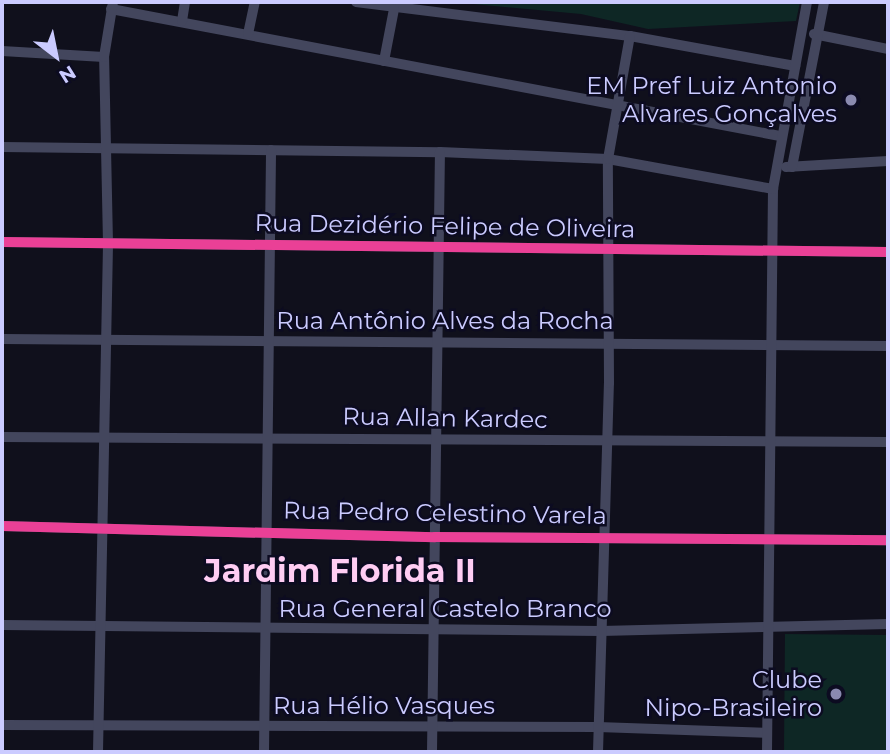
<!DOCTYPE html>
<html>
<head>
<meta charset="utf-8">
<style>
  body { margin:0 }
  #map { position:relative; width:890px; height:754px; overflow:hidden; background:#10101c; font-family:Montserrat,sans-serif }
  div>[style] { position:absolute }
  .green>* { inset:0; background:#0e2725 }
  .minor>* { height:10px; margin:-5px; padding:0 5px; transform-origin:5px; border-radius:5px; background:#43465d }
  .cycleway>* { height:10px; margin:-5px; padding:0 5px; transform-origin:5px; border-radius:5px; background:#ea4096 }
  .dots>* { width:19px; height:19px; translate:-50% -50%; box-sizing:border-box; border:4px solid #0c0b21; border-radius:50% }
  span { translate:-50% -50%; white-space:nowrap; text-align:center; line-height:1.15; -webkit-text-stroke:5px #0c0b21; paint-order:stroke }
  .poi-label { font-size:24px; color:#cbcbff }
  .right { translate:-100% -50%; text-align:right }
  .street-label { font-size:24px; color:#cbcbff }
  .district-label { font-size:32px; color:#ffcdf3; font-weight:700 }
  .frame { position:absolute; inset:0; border:4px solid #cbcbff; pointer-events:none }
  .north { position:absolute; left:21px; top:21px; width:70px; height:70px; -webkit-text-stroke:5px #0c0b21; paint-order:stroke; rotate:148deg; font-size:19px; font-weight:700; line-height:28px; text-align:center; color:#cbcbff }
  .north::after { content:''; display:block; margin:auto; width:24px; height:32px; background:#cbcbff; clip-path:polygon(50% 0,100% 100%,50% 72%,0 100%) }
</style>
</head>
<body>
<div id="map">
  <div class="green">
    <div style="clip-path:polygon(452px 2px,800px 2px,796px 21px,648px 29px,581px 14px)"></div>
    <div style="clip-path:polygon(785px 634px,888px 635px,888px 752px,784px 752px)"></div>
  </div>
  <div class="minor">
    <div style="left:356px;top:2px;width:276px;rotate:7.1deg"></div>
    <div style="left:630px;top:36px;width:168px;rotate:10.3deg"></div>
    <div style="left:111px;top:9px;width:681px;rotate:10.75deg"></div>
    <div style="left:182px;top:21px;width:19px;rotate:-81deg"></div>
    <div style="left:248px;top:34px;width:33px;rotate:-78deg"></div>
    <div style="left:814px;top:34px;width:76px;rotate:11.5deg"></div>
    <div style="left:2px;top:51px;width:102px;rotate:3.4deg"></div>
    <div style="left:384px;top:61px;width:53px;rotate:-79.1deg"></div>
    <div style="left:2px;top:147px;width:438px;rotate:0.7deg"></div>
    <div style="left:440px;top:152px;width:168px;rotate:2.4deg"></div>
    <div style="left:608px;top:159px;width:168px;rotate:10.3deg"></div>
    <div style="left:786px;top:167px;width:102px;rotate:-3.4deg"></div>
    <div style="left:792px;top:167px;width:168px;rotate:-79deg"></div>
    <div style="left:2px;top:242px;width:886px;rotate:0.65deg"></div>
    <div style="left:2px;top:339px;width:886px;rotate:0.45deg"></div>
    <div style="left:2px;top:437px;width:886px;rotate:0.32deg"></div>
    <div style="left:2px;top:526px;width:433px;rotate:1.5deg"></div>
    <div style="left:435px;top:537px;width:453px;rotate:0.4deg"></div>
    <div style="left:2px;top:625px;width:599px;rotate:0.57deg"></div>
    <div style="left:601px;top:631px;width:287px;rotate:-1.4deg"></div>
    <div style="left:2px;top:725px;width:596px;rotate:0.19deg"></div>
    <div style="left:598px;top:727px;width:169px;rotate:2deg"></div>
    <div style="left:98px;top:752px;width:509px;rotate:-88.87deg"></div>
    <div style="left:108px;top:243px;width:186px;rotate:-91.2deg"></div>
    <div style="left:104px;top:57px;width:56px;rotate:-80.7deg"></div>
    <div style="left:264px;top:752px;width:602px;rotate:-89.33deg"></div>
    <div style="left:432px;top:752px;width:600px;rotate:-89.24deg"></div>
    <div style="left:598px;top:752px;width:369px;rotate:-88.3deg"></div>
    <div style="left:609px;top:383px;width:224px;rotate:-90.3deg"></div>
    <div style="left:608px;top:159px;width:125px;rotate:-79.9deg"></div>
    <div style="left:767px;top:752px;width:563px;rotate:-89.39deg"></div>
    <div style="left:773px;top:189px;width:190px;rotate:-79.7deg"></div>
  </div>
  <div class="cycleway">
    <div style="left:2px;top:242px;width:886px;rotate:0.65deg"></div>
    <div style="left:2px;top:526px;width:433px;rotate:1.5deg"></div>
    <div style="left:435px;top:537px;width:453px;rotate:0.4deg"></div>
  </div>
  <div class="dots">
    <div style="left:851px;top:100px;background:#8a8ab0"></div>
    <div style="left:836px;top:694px;background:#8a8ab0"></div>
  </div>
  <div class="poi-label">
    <span class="right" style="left:837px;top:100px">EM Pref Luiz Antonio<br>Alvares Gonçalves</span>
    <span class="right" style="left:822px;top:694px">Clube<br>Nipo-Brasileiro</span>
  </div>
  <div class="street-label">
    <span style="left:445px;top:226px;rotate:1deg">Rua Dezidério Felipe de Oliveira</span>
    <span style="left:445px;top:321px">Rua Antônio Alves da Rocha</span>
    <span style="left:445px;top:418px;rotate:1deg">Rua Allan Kardec</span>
    <span style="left:445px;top:513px;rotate:1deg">Rua Pedro Celestino Varela</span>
    <span style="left:445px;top:609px">Rua General Castelo Branco</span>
    <span style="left:384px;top:706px">Rua Hélio Vasques</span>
  </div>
  <div class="district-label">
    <span style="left:340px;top:571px">Jardim Florida II</span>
  </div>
  <div class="frame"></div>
  <div class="north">N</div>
</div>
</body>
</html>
